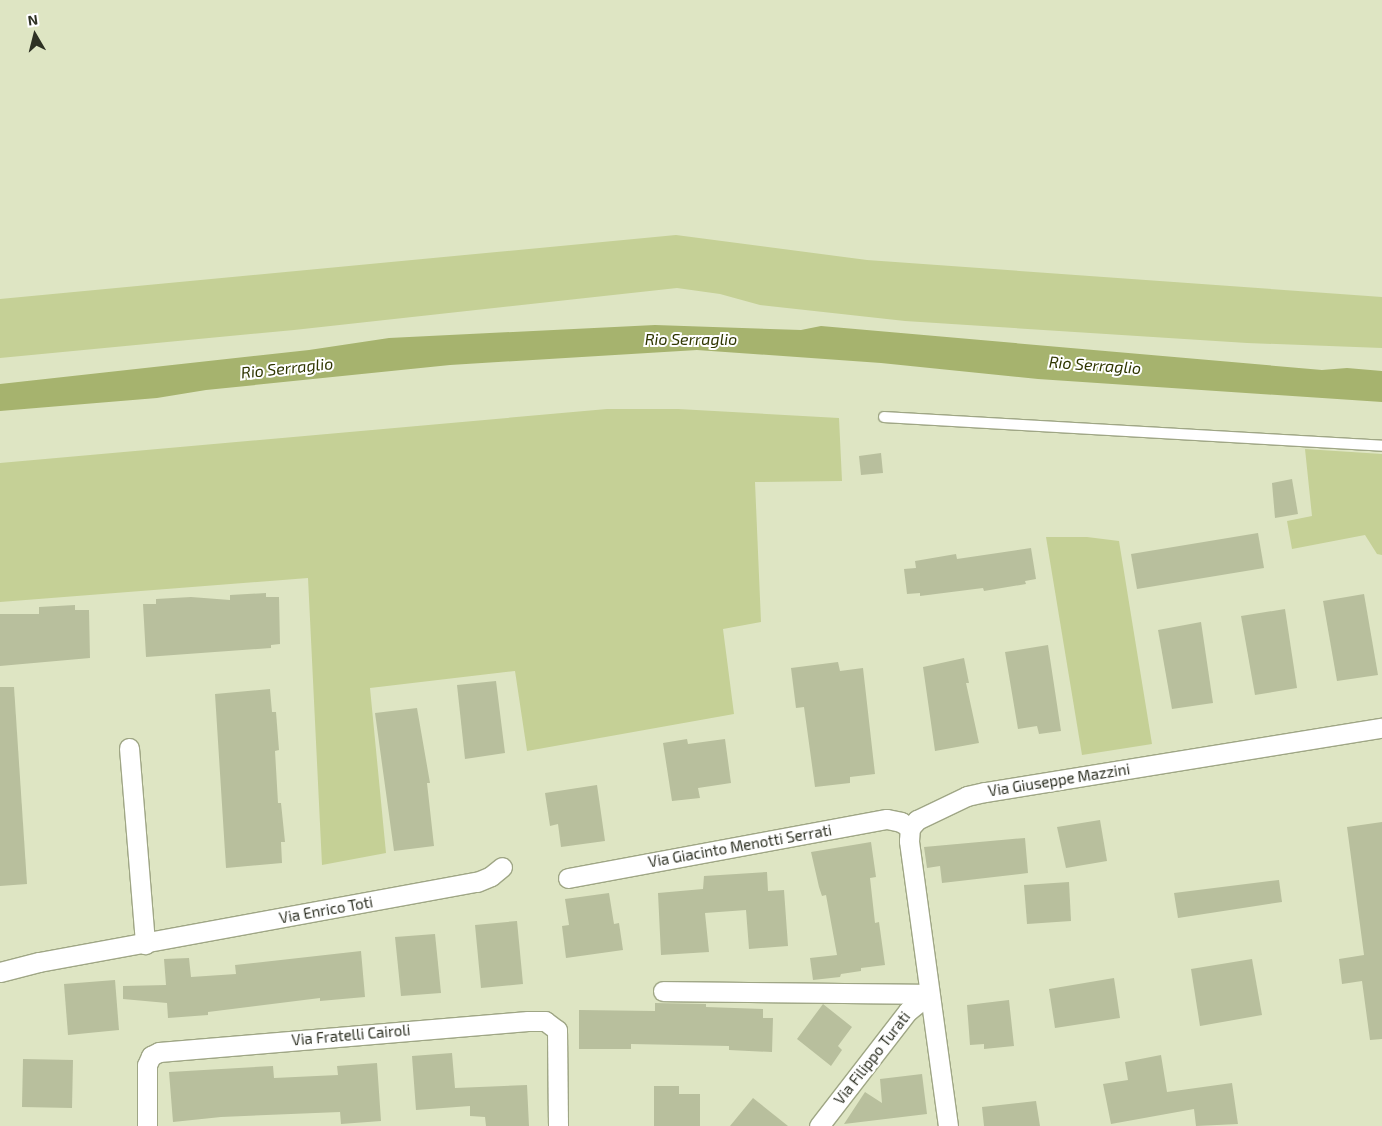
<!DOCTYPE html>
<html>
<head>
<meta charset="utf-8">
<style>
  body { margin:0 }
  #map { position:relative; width:1382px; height:1126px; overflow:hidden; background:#dee5c3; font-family:"Exo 2",sans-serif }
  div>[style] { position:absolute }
  .green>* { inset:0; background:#c5d096 }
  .water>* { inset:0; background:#a6b36e }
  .building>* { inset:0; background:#b8bf9d }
  .roads { filter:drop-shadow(1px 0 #9fa685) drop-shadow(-1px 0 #9fa685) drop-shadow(0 1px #9fa685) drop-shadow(0 -1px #9fa685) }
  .service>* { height:10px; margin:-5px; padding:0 5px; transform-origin:5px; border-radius:5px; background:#fff }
  .minor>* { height:19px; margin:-9.5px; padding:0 9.5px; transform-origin:9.5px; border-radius:9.5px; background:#fff }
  span { translate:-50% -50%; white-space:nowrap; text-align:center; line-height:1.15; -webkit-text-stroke:4px #fff; paint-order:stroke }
  .street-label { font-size:15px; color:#2e3124 }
  .water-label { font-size:16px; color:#2f3600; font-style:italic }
  .north { position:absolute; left:10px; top:10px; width:50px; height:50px; -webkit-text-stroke:4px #fff; paint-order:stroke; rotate:352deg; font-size:14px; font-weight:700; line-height:20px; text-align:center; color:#2e3124 }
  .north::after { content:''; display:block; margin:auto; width:18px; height:22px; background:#2e3124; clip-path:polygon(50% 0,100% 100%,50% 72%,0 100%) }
</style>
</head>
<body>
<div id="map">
  <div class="green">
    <div style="clip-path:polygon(676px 235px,867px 260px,1382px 297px,1382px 348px,1247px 343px,905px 321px,760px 305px,720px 294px,677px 288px,294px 330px,0 358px,0 299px)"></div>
    <div style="clip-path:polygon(607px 409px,678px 409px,839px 418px,842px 481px,755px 482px,761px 622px,723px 629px,734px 714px,527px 751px,515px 671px,370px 688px,386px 853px,322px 865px,308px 578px,0 602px,0 463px)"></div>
    <div style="clip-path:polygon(1305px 449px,1382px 454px,1382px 555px,1377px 554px,1365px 535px,1292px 549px,1287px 521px,1312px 516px)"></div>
    <div style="clip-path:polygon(1046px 537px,1087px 537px,1119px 541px,1152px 744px,1082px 755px)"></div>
  </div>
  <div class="water">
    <div style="clip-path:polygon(655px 325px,801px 330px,821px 326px,1322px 370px,1347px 368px,1382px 371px,1382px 402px,1038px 379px,881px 363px,697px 350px,450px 365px,206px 390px,157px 398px,0 411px,0 384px,309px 350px,389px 338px)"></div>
  </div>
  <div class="building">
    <div style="clip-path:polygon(881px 453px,883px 473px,861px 475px,859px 456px)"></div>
    <div style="clip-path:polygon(1292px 479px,1298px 514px,1275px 518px,1272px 483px)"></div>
    <div style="clip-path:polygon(1258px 533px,1264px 568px,1137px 589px,1131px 554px)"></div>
    <div style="clip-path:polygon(1031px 548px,1036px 579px,1025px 581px,1026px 584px,984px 591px,983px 588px,920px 596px,920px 593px,907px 594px,904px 569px,916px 568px,915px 561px,956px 554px,957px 559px)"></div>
    <div style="clip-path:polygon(266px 593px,266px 597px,279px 597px,280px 644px,271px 645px,271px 648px,146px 657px,143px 604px,156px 604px,156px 599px,191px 597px,230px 600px,230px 595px)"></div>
    <div style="clip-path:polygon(1364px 594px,1378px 675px,1337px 681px,1323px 601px)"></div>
    <div style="clip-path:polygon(75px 605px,75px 610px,89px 610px,90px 658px,0 666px,0 614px,39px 614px,39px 607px)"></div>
    <div style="clip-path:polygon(1285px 609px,1297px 688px,1255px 695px,1241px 616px)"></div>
    <div style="clip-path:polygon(1201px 622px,1213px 703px,1172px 709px,1158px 630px)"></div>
    <div style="clip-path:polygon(1048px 645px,1061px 731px,1039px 734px,1037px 726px,1018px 729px,1005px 652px)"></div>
    <div style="clip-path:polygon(964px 658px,969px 683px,966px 683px,979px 743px,935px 751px,923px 667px)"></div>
    <div style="clip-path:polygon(838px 662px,840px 671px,863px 668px,875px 774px,850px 777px,850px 783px,815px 787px,804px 707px,796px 708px,791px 668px)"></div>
    <div style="clip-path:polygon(496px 681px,505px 753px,465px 759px,457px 685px)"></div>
    <div style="clip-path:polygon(0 687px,14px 687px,27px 884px,0 886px)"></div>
    <div style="clip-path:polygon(270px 689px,272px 712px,276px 712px,279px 750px,275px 751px,278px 803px,281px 803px,285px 842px,281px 842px,282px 863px,226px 868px,215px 694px)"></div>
    <div style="clip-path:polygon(417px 708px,430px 783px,427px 783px,434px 846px,394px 851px,375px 713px)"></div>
    <div style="clip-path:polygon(687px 739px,688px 744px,725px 739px,731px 783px,698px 788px,700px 798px,672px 801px,663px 743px)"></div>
    <div style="clip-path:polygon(597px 785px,605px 841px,561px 847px,558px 824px,550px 826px,545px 793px)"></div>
    <div style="clip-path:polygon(1100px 820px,1107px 861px,1066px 868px,1057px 827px)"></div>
    <div style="clip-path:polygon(1382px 822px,1382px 1039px,1370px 1040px,1362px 981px,1342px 984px,1339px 959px,1364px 955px,1347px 827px)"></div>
    <div style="clip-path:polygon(1025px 838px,1028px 873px,942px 883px,940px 866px,927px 868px,924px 847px)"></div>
    <div style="clip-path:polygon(871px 842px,876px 877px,870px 878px,875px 923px,879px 922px,885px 965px,861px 968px,861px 971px,841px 974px,840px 977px,813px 980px,810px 958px,837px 955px,826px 895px,822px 896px,819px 887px,811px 852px)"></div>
    <div style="clip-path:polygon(767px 872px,768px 891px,784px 890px,788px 946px,749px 949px,746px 910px,705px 913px,709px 952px,661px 955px,658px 893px,703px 889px,704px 876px)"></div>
    <div style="clip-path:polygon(1279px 880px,1282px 902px,1178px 918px,1174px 893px)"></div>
    <div style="clip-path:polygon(1069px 882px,1071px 921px,1027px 924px,1024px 885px)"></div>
    <div style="clip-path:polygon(609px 893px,614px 924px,619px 923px,623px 950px,566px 958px,562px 926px,569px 925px,565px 899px)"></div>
    <div style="clip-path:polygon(517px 921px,523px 984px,481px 988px,475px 925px)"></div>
    <div style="clip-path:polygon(435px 934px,441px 993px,401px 996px,395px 937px)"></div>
    <div style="clip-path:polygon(361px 951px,365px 997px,320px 1001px,320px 998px,208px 1012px,208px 1015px,168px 1018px,167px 1003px,123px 999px,123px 986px,166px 985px,164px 959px,189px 958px,191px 977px,236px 974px,235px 965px)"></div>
    <div style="clip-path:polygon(1252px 959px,1262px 1015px,1200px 1026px,1191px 969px)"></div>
    <div style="clip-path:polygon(1114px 978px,1120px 1018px,1055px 1028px,1049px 989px)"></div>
    <div style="clip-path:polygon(115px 980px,119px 1030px,68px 1035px,64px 984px)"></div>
    <div style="clip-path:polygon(1009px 1000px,1014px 1046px,984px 1049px,984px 1044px,970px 1045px,967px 1005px)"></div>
    <div style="clip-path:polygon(655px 1003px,706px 1004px,706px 1007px,763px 1009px,763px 1018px,773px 1018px,772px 1052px,729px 1050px,729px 1046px,631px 1044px,631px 1049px,579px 1049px,579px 1010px,655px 1011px)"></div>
    <div style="clip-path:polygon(823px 1004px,852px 1027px,838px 1046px,842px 1050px,831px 1066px,797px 1039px)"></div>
    <div style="clip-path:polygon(452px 1053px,455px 1088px,527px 1085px,529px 1126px,486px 1126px,485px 1117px,470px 1116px,470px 1106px,416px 1110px,412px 1056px)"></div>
    <div style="clip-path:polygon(1161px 1055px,1167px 1092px,1232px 1083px,1238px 1124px,1196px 1126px,1194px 1109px,1111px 1124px,1103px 1084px,1128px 1080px,1125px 1062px)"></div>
    <div style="clip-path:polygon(23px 1059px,73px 1060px,72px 1108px,22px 1107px)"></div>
    <div style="clip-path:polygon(377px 1063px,381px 1121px,341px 1124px,340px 1112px,221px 1117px,173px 1122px,169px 1072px,273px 1066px,274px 1078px,338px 1075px,337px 1066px)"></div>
    <div style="clip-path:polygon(922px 1074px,927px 1114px,844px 1124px,865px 1092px,882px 1103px,880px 1079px)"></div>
    <div style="clip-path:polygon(654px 1086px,679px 1086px,679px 1094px,700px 1094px,700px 1126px,654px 1126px)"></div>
    <div style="clip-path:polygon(753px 1098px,788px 1126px,730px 1126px)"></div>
    <div style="clip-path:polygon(1036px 1101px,1040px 1126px,984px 1126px,982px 1107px)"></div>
  </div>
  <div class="roads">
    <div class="service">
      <div style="left:884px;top:417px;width:499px;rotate:3.3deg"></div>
    </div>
    <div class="minor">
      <div style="left:129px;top:748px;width:197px;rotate:85.3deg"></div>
      <div style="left:568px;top:878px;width:324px;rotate:-10.5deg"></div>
      <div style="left:887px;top:819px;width:14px;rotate:12deg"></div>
      <div style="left:901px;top:822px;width:11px;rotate:34deg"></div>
      <div style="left:0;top:972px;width:40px;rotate:-14.4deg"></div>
      <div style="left:39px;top:962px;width:445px;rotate:-10.4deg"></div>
      <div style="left:477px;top:882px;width:15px;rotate:-23deg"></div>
      <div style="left:491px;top:876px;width:14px;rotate:-39deg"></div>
      <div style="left:663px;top:991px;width:266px;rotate:0.6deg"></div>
      <div style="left:147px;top:1126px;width:61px;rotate:-90deg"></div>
      <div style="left:147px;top:1065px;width:10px;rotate:-66deg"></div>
      <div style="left:151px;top:1056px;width:9px;rotate:-27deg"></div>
      <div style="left:159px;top:1052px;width:370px;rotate:-4.8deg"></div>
      <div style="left:528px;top:1021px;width:17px"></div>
      <div style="left:545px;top:1021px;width:15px;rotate:37deg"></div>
      <div style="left:557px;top:1030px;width:96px;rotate:89.4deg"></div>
      <div style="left:819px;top:1126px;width:145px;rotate:-52.3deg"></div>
      <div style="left:908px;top:1011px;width:27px;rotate:-39deg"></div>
      <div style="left:948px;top:1126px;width:288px;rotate:-97.8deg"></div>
      <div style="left:909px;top:841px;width:13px;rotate:-86deg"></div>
      <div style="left:910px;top:828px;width:11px;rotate:-49deg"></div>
      <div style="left:917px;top:820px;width:55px;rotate:-25.6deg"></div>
      <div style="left:967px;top:796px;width:18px;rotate:-13deg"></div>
      <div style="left:985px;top:792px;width:402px;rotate:-9.2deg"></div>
    </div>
  </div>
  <div class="street-label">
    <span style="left:1059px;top:780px;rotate:-9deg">Via Giuseppe Mazzini</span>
    <span style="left:740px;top:846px;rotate:-10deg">Via Giacinto Menotti Serrati</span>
    <span style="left:326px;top:910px;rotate:-10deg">Via Enrico Toti</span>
    <span style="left:351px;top:1035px;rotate:-5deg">Via Fratelli Cairoli</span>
    <span style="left:872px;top:1058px;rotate:-52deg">Via Filippo Turati</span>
  </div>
  <div class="water-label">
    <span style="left:691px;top:339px">Rio Serraglio</span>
    <span style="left:1095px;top:365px;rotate:4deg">Rio Serraglio</span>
    <span style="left:287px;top:368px;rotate:-6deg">Rio Serraglio</span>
  </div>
  <div class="north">N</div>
</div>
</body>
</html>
